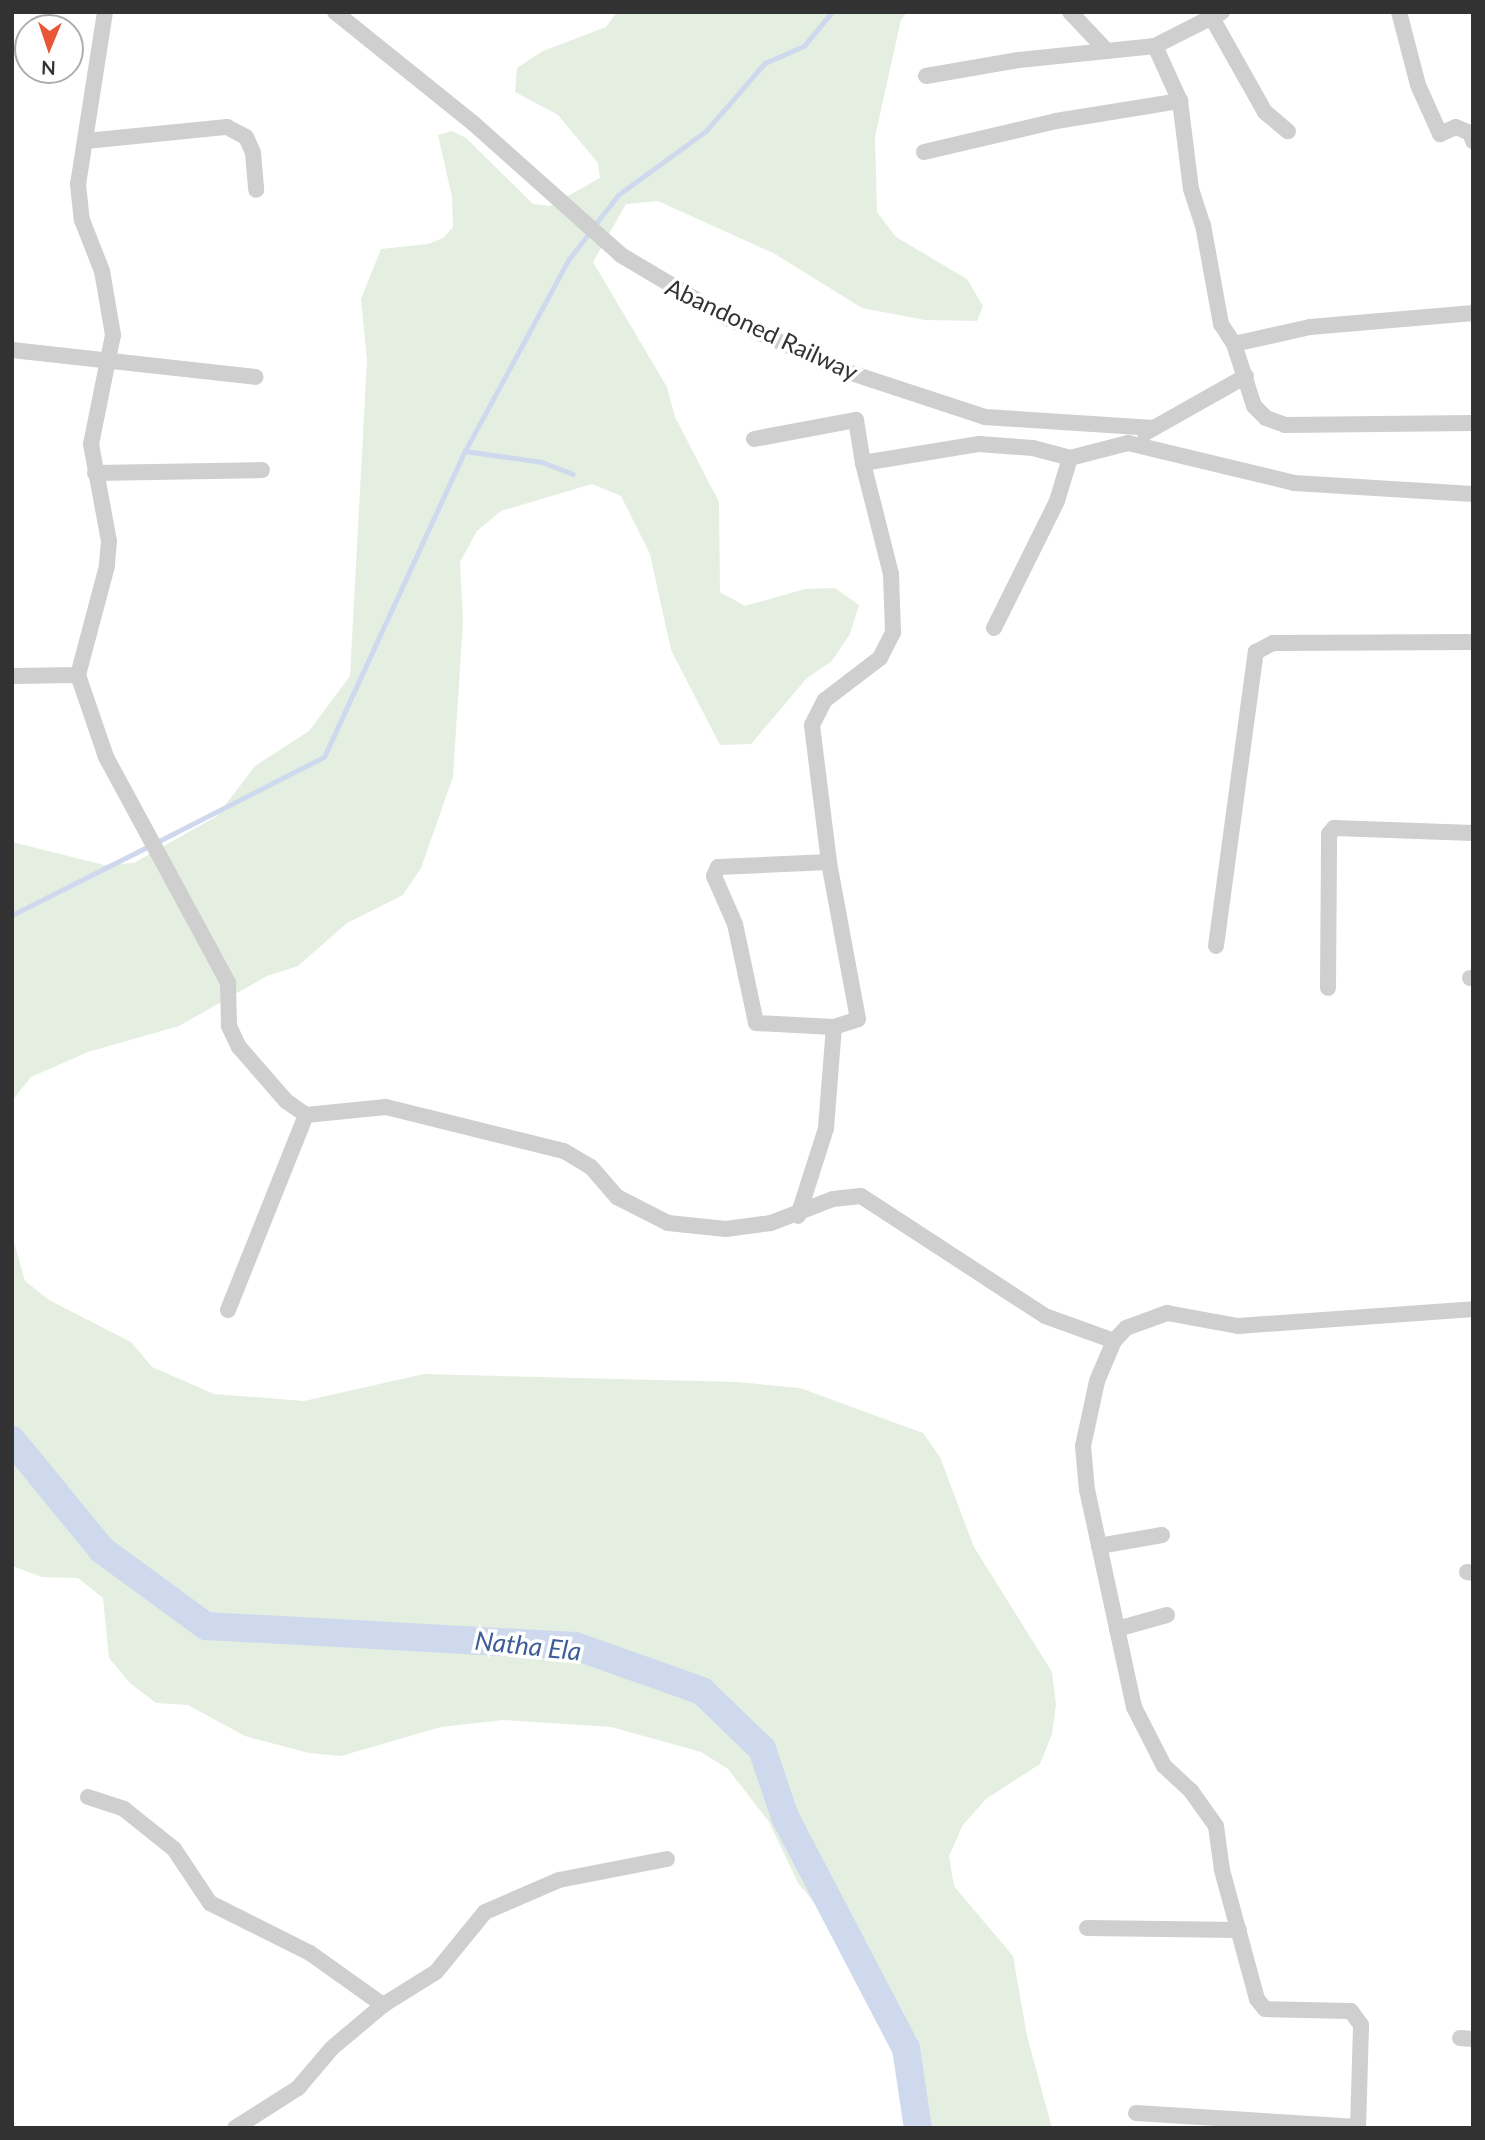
<!DOCTYPE html>
<html>
<head>
<meta charset="utf-8">
<style>
  body { margin:0 }
  #map { position:relative; width:1485px; height:2140px; overflow:hidden; background:#fff; font-family:Lato,sans-serif }
  div>[style] { position:absolute }
  .green>* { inset:0; background:#e5efe1 }
  .stream>* { height:4.5px; margin:-2.25px; padding:0 2.25px; transform-origin:2.25px; border-radius:2.25px; background:#ced9ee }
  .river>* { height:28px; margin:-14px; padding:0 14px; transform-origin:14px; border-radius:14px; background:#ced9ee }
  .minor>* { height:16px; margin:-8px; padding:0 8px; transform-origin:8px; border-radius:8px; background:#cfcfcf }
  span { translate:-50% -50%; white-space:nowrap; text-align:center; line-height:1.15; -webkit-text-stroke:7px #fff; paint-order:stroke }
  .street-label { font-size:24px; color:#323232 }
  .water-label { font-size:26px; color:#3e5d96; font-style:italic }
  .frame { position:absolute; inset:0; border:14px solid #323232; pointer-events:none }
  .north { position:absolute; left:14px; top:14px; width:70px; height:70px; box-sizing:border-box; background:#fff; border:2px solid #adadad; border-radius:50%; rotate:182deg; font-size:19px; font-weight:700; line-height:28px; text-align:center; color:#323232 }
  .north::after { content:''; display:block; margin:auto; width:24px; height:32px; background:#e75737; clip-path:polygon(50% 0,100% 100%,50% 72%,0 100%) }
</style>
</head>
<body>
<div id="map">
  <div class="green">
    <div style="clip-path:polygon(617px 12px,907px 12px,901px 20px,875px 137px,877px 212px,896px 237px,967px 279px,983px 306px,977px 321px,925px 320px,862px 308px,775px 254px,658px 201px,626px 204px,593px 262px,667px 387px,675px 417px,719px 502px,720px 592px,745px 606px,805px 589px,835px 588px,859px 605px,850px 634px,832px 661px,807px 678px,751px 744px,720px 745px,671px 650px,650px 554px,621px 496px,592px 484px,501px 511px,477px 531px,460px 562px,463px 622px,453px 777px,421px 868px,403px 895px,347px 923px,298px 966px,267px 976px,179px 1026px,88px 1052px,31px 1077px,12px 1101px,12px 842px,104px 865px,134px 863px,217px 816px,255px 766px,309px 731px,350px 676px,367px 360px,361px 299px,381px 249px,428px 244px,443px 238px,453px 227px,452px 197px,438px 135px,452px 131px,466px 138px,533px 204px,550px 206px,600px 178px,598px 163px,558px 115px,515px 92px,517px 68px,543px 51px,606px 27px)"></div>
    <div style="clip-path:polygon(12px 1235px,25px 1281px,49px 1300px,131px 1342px,152px 1367px,214px 1394px,304px 1401px,424px 1374px,737px 1382px,800px 1388px,923px 1433px,940px 1457px,974px 1547px,1052px 1672px,1056px 1705px,1052px 1734px,1040px 1764px,986px 1799px,963px 1825px,949px 1856px,954px 1886px,1013px 1956px,1027px 2036px,1052px 2128px,924px 2128px,918px 2040px,882px 1985px,798px 1883px,769px 1822px,728px 1769px,701px 1752px,611px 1727px,503px 1720px,441px 1727px,341px 1756px,309px 1753px,245px 1736px,188px 1705px,156px 1703px,130px 1683px,109px 1658px,103px 1598px,78px 1578px,42px 1577px,12px 1566px)"></div>
  </div>
  <div class="stream">
    <div style="left:594px;top:226px;width:39px;rotate:-52deg"></div>
    <div style="left:618px;top:195px;width:109px;rotate:-36deg"></div>
    <div style="left:706px;top:131px;width:90px;rotate:-49.1deg"></div>
    <div style="left:765px;top:63px;width:43px;rotate:-23.6deg"></div>
    <div style="left:804px;top:46px;width:44px;rotate:-50.5deg"></div>
    <div style="left:465px;top:451px;width:78px;rotate:8.1deg"></div>
    <div style="left:542px;top:462px;width:33px;rotate:21deg"></div>
    <div style="left:157px;top:842px;width:187px;rotate:-27deg"></div>
    <div style="left:324px;top:757px;width:337px;rotate:-65.3deg"></div>
    <div style="left:465px;top:451px;width:218px;rotate:-61.6deg"></div>
    <div style="left:569px;top:259px;width:33px;rotate:-52deg"></div>
    <div style="left:12px;top:915px;width:153px;rotate:-26.7deg"></div>
  </div>
  <div class="river">
    <div style="left:12px;top:1440px;width:142px;rotate:50.7deg"></div>
    <div style="left:102px;top:1550px;width:129px;rotate:36.2deg"></div>
    <div style="left:206px;top:1626px;width:370px;rotate:3.1deg"></div>
    <div style="left:575px;top:1646px;width:135px;rotate:19.5deg"></div>
    <div style="left:702px;top:1691px;width:83px;rotate:44deg"></div>
    <div style="left:762px;top:1749px;width:72px;rotate:71.3deg"></div>
    <div style="left:785px;top:1817px;width:261px;rotate:62.4deg"></div>
    <div style="left:906px;top:2048px;width:81px;rotate:81.5deg"></div>
  </div>
  <div class="minor">
    <div style="left:105px;top:12px;width:174px;rotate:98.9deg"></div>
    <div style="left:78px;top:184px;width:36px;rotate:84deg"></div>
    <div style="left:82px;top:220px;width:55px;rotate:68.6deg"></div>
    <div style="left:102px;top:271px;width:65px;rotate:80.2deg"></div>
    <div style="left:113px;top:335px;width:111px;rotate:101.4deg"></div>
    <div style="left:91px;top:444px;width:99px;rotate:79.5deg"></div>
    <div style="left:109px;top:541px;width:25px;rotate:95deg"></div>
    <div style="left:107px;top:566px;width:113px;rotate:104.9deg"></div>
    <div style="left:78px;top:675px;width:87px;rotate:71.1deg"></div>
    <div style="left:106px;top:757px;width:257px;rotate:61.6deg"></div>
    <div style="left:228px;top:983px;width:43px;rotate:88.7deg"></div>
    <div style="left:229px;top:1026px;width:23px;rotate:65deg"></div>
    <div style="left:239px;top:1047px;width:72px;rotate:49deg"></div>
    <div style="left:286px;top:1101px;width:24px;rotate:35deg"></div>
    <div style="left:306px;top:1115px;width:80px;rotate:-5.7deg"></div>
    <div style="left:386px;top:1107px;width:183px;rotate:13.9deg"></div>
    <div style="left:564px;top:1151px;width:31px;rotate:31deg"></div>
    <div style="left:591px;top:1167px;width:40px;rotate:49deg"></div>
    <div style="left:617px;top:1197px;width:57px;rotate:27deg"></div>
    <div style="left:668px;top:1223px;width:58px;rotate:5.9deg"></div>
    <div style="left:726px;top:1229px;width:45px;rotate:-7.6deg"></div>
    <div style="left:771px;top:1223px;width:66px;rotate:-21.2deg"></div>
    <div style="left:833px;top:1199px;width:28px;rotate:-6deg"></div>
    <div style="left:861px;top:1196px;width:220px;rotate:33.1deg"></div>
    <div style="left:1045px;top:1316px;width:73px;rotate:19.9deg"></div>
    <div style="left:335px;top:12px;width:177px;rotate:38.8deg"></div>
    <div style="left:473px;top:123px;width:198px;rotate:41.7deg"></div>
    <div style="left:621px;top:255px;width:123px;rotate:30.7deg"></div>
    <div style="left:727px;top:318px;width:126px;rotate:24.3deg"></div>
    <div style="left:842px;top:370px;width:151px;rotate:18.2deg"></div>
    <div style="left:985px;top:417px;width:169px;rotate:3.7deg"></div>
    <div style="left:1070px;top:12px;width:54px;rotate:46.5deg"></div>
    <div style="left:1222px;top:12px;width:75px;rotate:153.1deg"></div>
    <div style="left:1155px;top:46px;width:60px;rotate:65.6deg"></div>
    <div style="left:1180px;top:101px;width:89px;rotate:82.9deg"></div>
    <div style="left:1191px;top:189px;width:38px;rotate:72deg"></div>
    <div style="left:1203px;top:225px;width:101px;rotate:79.7deg"></div>
    <div style="left:1221px;top:324px;width:24px;rotate:57deg"></div>
    <div style="left:1234px;top:344px;width:65px;rotate:72.1deg"></div>
    <div style="left:1254px;top:406px;width:17px;rotate:45deg"></div>
    <div style="left:1266px;top:418px;width:20px;rotate:20deg"></div>
    <div style="left:1285px;top:425px;width:188px;rotate:-0.6deg"></div>
    <div style="left:1399px;top:12px;width:75px;rotate:75.4deg"></div>
    <div style="left:1418px;top:85px;width:54px;rotate:65.8deg"></div>
    <div style="left:1440px;top:134px;width:17px;rotate:-24deg"></div>
    <div style="left:1456px;top:127px;width:15px;rotate:23deg"></div>
    <div style="left:1470px;top:133px;width:9px;rotate:69deg"></div>
    <div style="left:1212px;top:18px;width:108px;rotate:60.6deg"></div>
    <div style="left:1265px;top:112px;width:30px;rotate:40deg"></div>
    <div style="left:926px;top:76px;width:94px;rotate:-9.8deg"></div>
    <div style="left:1019px;top:60px;width:137px;rotate:-5.9deg"></div>
    <div style="left:86px;top:141px;width:142px;rotate:-5.7deg"></div>
    <div style="left:227px;top:127px;width:21px;rotate:28deg"></div>
    <div style="left:246px;top:137px;width:17px;rotate:66deg"></div>
    <div style="left:253px;top:153px;width:37px;rotate:85deg"></div>
    <div style="left:924px;top:152px;width:136px;rotate:-13.2deg"></div>
    <div style="left:1056px;top:121px;width:126px;rotate:-9.2deg"></div>
    <div style="left:1234px;top:344px;width:78px;rotate:-12.6deg"></div>
    <div style="left:1310px;top:327px;width:164px;rotate:-4.9deg"></div>
    <div style="left:12px;top:350px;width:245px;rotate:6.3deg"></div>
    <div style="left:1145px;top:433px;width:116px;rotate:-29.4deg"></div>
    <div style="left:754px;top:439px;width:104px;rotate:-10.6deg"></div>
    <div style="left:856px;top:420px;width:44px;rotate:80.8deg"></div>
    <div style="left:95px;top:473px;width:167px;rotate:-1deg"></div>
    <div style="left:994px;top:628px;width:142px;rotate:-63.6deg"></div>
    <div style="left:1057px;top:501px;width:45px;rotate:-73.2deg"></div>
    <div style="left:12px;top:676px;width:66px;rotate:-0.9deg"></div>
    <div style="left:829px;top:862px;width:111px;rotate:177.4deg"></div>
    <div style="left:718px;top:867px;width:10px;rotate:114deg"></div>
    <div style="left:714px;top:876px;width:52px;rotate:66.4deg"></div>
    <div style="left:735px;top:924px;width:101px;rotate:78deg"></div>
    <div style="left:756px;top:1023px;width:78px;rotate:2.9deg"></div>
    <div style="left:1216px;top:946px;width:297px;rotate:-82.3deg"></div>
    <div style="left:1256px;top:652px;width:19px;rotate:-28deg"></div>
    <div style="left:1273px;top:643px;width:200px;rotate:-0.3deg"></div>
    <div style="left:1470px;top:978px;width:3px"></div>
    <div style="left:1328px;top:988px;width:154px;rotate:-89.6deg"></div>
    <div style="left:1329px;top:834px;width:8px;rotate:-50deg"></div>
    <div style="left:1334px;top:828px;width:139px;rotate:2.1deg"></div>
    <div style="left:798px;top:1216px;width:92px;rotate:-72.3deg"></div>
    <div style="left:826px;top:1128px;width:101px;rotate:-85.5deg"></div>
    <div style="left:834px;top:1027px;width:25px;rotate:-18deg"></div>
    <div style="left:858px;top:1019px;width:160px;rotate:-100.5deg"></div>
    <div style="left:829px;top:862px;width:138px;rotate:-97.1deg"></div>
    <div style="left:812px;top:725px;width:28px;rotate:-63deg"></div>
    <div style="left:825px;top:700px;width:69px;rotate:-37.4deg"></div>
    <div style="left:880px;top:658px;width:29px;rotate:-63deg"></div>
    <div style="left:893px;top:632px;width:58px;rotate:-92deg"></div>
    <div style="left:891px;top:574px;width:114px;rotate:-104.2deg"></div>
    <div style="left:863px;top:463px;width:118px;rotate:-9.3deg"></div>
    <div style="left:979px;top:444px;width:54px;rotate:4.2deg"></div>
    <div style="left:1033px;top:448px;width:38px;rotate:15deg"></div>
    <div style="left:1070px;top:458px;width:60px;rotate:-14.5deg"></div>
    <div style="left:1128px;top:443px;width:171px;rotate:13.5deg"></div>
    <div style="left:1294px;top:483px;width:179px;rotate:3.5deg"></div>
    <div style="left:228px;top:1310px;width:210px;rotate:-68.2deg"></div>
    <div style="left:1099px;top:1546px;width:64px;rotate:-9.9deg"></div>
    <div style="left:1467px;top:1572px;width:6px;rotate:9deg"></div>
    <div style="left:1117px;top:1629px;width:52px;rotate:-15.6deg"></div>
    <div style="left:88px;top:1797px;width:38px;rotate:18deg"></div>
    <div style="left:124px;top:1809px;width:64px;rotate:38.7deg"></div>
    <div style="left:174px;top:1849px;width:65px;rotate:56.3deg"></div>
    <div style="left:210px;top:1903px;width:112px;rotate:26.6deg"></div>
    <div style="left:310px;top:1953px;width:90px;rotate:35.5deg"></div>
    <div style="left:1087px;top:1928px;width:152px;rotate:0.8deg"></div>
    <div style="left:1460px;top:2038px;width:13px;rotate:4deg"></div>
    <div style="left:1136px;top:2113px;width:222px;rotate:3.6deg"></div>
    <div style="left:235px;top:2128px;width:75px;rotate:-32.4deg"></div>
    <div style="left:298px;top:2088px;width:52px;rotate:-49.6deg"></div>
    <div style="left:332px;top:2048px;width:67px;rotate:-40.1deg"></div>
    <div style="left:383px;top:2005px;width:62px;rotate:-31.9deg"></div>
    <div style="left:436px;top:1972px;width:77px;rotate:-50.8deg"></div>
    <div style="left:485px;top:1912px;width:81px;rotate:-23.4deg"></div>
    <div style="left:559px;top:1880px;width:110px;rotate:-11deg"></div>
    <div style="left:1358px;top:2128px;width:103px;rotate:-88.3deg"></div>
    <div style="left:1361px;top:2025px;width:17px;rotate:-126deg"></div>
    <div style="left:1351px;top:2011px;width:86px;rotate:-178.7deg"></div>
    <div style="left:1265px;top:2009px;width:13px;rotate:-129deg"></div>
    <div style="left:1257px;top:1999px;width:134px;rotate:-105.2deg"></div>
    <div style="left:1222px;top:1870px;width:44px;rotate:-97.8deg"></div>
    <div style="left:1216px;top:1826px;width:43px;rotate:-125.5deg"></div>
    <div style="left:1191px;top:1791px;width:37px;rotate:-137deg"></div>
    <div style="left:1164px;top:1766px;width:66px;rotate:-117deg"></div>
    <div style="left:1134px;top:1707px;width:222px;rotate:-102.2deg"></div>
    <div style="left:1087px;top:1490px;width:44px;rotate:-95.2deg"></div>
    <div style="left:1083px;top:1446px;width:66px;rotate:-77.8deg"></div>
    <div style="left:1097px;top:1381px;width:43px;rotate:-67deg"></div>
    <div style="left:1114px;top:1341px;width:18px;rotate:-47deg"></div>
    <div style="left:1126px;top:1328px;width:44px;rotate:-20.1deg"></div>
    <div style="left:1167px;top:1313px;width:72px;rotate:10.4deg"></div>
    <div style="left:1238px;top:1326px;width:236px;rotate:-4.1deg"></div>
  </div>
  <div class="street-label">
    <span style="left:762px;top:329px;rotate:25deg">Abandoned Railway</span>
  </div>
  <div class="water-label">
    <span style="left:528px;top:1646px;rotate:6deg">Natha Ela</span>
  </div>
  <div class="frame"></div>
  <div class="north">N</div>
</div>
</body>
</html>
